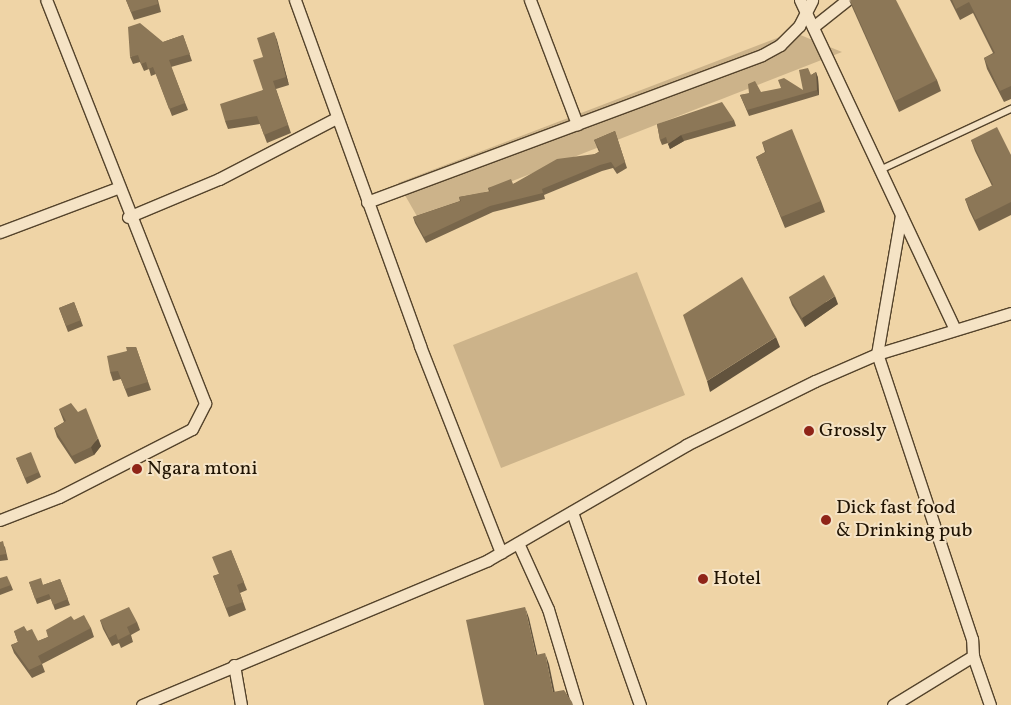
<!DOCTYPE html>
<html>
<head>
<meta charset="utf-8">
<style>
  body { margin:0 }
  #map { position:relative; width:1011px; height:705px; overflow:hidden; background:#efd4a6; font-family:Vollkorn,serif }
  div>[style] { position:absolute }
  .green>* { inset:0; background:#ccb38a }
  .roads { filter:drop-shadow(1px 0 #54432b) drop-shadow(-1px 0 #54432b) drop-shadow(0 1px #54432b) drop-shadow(0 -1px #54432b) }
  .service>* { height:5.5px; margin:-2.75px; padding:0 2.75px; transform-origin:2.75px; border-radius:2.75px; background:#f5e3c5 }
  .minor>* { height:11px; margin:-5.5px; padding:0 5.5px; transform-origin:5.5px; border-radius:5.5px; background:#f5e3c5 }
  .wall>* { inset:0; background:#78664b }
  .shaded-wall>* { inset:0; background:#62533d }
  .building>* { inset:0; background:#8c7757 }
  .dots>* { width:14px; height:14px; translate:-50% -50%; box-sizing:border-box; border:2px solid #f5e3c5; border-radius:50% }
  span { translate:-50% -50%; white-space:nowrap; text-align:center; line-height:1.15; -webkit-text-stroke:4px #f5e3c5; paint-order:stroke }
  .poi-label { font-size:20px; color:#201302 }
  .left { translate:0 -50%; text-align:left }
</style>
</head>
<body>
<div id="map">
  <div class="green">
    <div style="clip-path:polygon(793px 32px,842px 52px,418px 218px,398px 183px)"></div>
    <div style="clip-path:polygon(637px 272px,685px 395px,501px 468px,453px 345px)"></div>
  </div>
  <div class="roads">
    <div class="service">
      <div style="left:880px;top:170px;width:145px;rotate:-25deg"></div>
    </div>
    <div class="minor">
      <div style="left:295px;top:0;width:368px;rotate:70.1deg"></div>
      <div style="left:420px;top:346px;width:222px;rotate:68.6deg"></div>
      <div style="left:530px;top:0;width:133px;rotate:69.2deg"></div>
      <div style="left:800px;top:0;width:364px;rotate:64.8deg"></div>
      <div style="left:813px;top:27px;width:43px;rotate:-38.5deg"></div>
      <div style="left:367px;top:202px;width:421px;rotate:-20.4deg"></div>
      <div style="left:762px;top:55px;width:21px;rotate:-29deg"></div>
      <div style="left:780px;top:45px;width:27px;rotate:-45deg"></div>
      <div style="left:799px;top:26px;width:29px;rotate:-63deg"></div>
      <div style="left:128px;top:217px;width:99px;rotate:-22.7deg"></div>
      <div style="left:219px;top:179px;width:132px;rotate:-27.5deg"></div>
      <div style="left:0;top:232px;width:125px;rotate:-20.6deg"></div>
      <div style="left:572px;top:512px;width:205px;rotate:70.6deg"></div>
      <div style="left:0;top:520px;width:63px;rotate:-21.3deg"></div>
      <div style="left:59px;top:497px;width:149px;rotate:-27.1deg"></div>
      <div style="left:192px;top:429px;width:29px;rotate:-63deg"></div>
      <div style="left:205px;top:403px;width:433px;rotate:-111.5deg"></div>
      <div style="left:518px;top:543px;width:72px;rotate:65.6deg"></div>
      <div style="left:548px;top:609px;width:100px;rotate:73.2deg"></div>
      <div style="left:973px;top:656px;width:52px;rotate:70.9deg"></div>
      <div style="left:234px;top:665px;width:41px;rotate:80.1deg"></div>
      <div style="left:142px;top:705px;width:375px;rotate:-22.7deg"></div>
      <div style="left:488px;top:560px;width:229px;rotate:-30.1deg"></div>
      <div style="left:686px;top:445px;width:144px;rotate:-26.4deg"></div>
      <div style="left:815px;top:381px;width:68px;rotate:-23.5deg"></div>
      <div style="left:877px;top:354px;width:140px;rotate:-17deg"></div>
      <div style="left:893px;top:705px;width:94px;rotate:-31.5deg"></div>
      <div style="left:973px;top:656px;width:17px;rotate:-93deg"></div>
      <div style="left:972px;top:639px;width:300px;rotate:-108.4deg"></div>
      <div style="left:877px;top:354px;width:141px;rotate:-80.2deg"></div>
    </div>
  </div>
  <div class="wall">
    <div style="clip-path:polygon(126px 0,158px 0,161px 12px,134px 20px)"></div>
    <div style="clip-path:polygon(849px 0,937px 80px,941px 91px,899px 112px,853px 9px)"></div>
    <div style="clip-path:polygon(950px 0,1011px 0,1011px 99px,1004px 102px,987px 69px,984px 58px,993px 53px,973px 13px,960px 20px)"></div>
    <div style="clip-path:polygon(274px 32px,289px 85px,276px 89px,291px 133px,267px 143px,260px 124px,228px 129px,225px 121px,263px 90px,263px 57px)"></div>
    <div style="clip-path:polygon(183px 35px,192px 61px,171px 67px,188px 110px,172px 116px,156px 74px,151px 76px,149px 69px,144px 71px,140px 62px,133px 64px,130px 57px,163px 42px)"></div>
    <div style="clip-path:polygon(816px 72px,818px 78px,819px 95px,749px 116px,740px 95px,761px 92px,803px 90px,811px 75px)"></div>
    <div style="clip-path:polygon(734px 120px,736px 126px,684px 141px,670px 149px,668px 143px,662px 145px,660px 140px,657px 124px)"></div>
    <div style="clip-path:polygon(615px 131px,627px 168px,617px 174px,613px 168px,602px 171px,544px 195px,545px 199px,493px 212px,426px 243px,415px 223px,413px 217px,460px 201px,459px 197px,489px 192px,488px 188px,513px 184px,595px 154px,599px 152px,594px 140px)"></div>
    <div style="clip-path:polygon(971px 140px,1011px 155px,1011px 215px,979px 231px,969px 210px,965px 199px,992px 186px,975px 151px)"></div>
    <div style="clip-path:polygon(762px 142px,821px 201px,825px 212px,785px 228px,756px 157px,765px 152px)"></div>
    <div style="clip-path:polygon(789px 297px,838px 304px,805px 327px,792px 305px)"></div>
    <div style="clip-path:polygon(74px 302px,83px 326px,68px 332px,59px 308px)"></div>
    <div style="clip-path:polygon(136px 347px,151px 390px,128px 397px,121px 379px,113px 381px,110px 372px,127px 351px)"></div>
    <div style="clip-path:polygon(59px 409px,101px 446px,94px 455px,75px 464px,57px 437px,54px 428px,64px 422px)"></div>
    <div style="clip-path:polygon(16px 458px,39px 472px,41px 477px,27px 484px)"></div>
    <div style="clip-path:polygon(0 542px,5px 547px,8px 560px,0 561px)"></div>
    <div style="clip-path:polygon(231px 550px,247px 590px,240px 593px,246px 610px,229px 617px,213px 576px,219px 574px)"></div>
    <div style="clip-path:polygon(0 578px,11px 585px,13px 590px,0 595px)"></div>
    <div style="clip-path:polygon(60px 579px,70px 605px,55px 610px,51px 599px,37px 604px,29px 582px,43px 585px)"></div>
    <div style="clip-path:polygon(74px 620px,91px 628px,94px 637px,42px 664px,45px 672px,32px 678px,14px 653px,11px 645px,18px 642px,14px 631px,27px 631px,38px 641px,48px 637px)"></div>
    <div style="clip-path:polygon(100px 620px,137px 622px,140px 630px,131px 635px,133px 642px,121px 648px,119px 643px,112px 646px,103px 629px)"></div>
  </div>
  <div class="shaded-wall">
    <div style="clip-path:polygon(274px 32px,277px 40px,289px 85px,286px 77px)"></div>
    <div style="clip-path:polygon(816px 72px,818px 78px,819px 95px,817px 90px)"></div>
    <div style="clip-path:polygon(681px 135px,684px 141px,670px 149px,668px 144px)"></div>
    <div style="clip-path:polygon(835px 296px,838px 304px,805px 327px,802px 318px)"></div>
    <div style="clip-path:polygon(776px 337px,780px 347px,710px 392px,707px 381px)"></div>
    <div style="clip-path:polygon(98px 438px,101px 446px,94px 455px,91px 447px)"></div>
    <div style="clip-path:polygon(525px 607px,529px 618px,540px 666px,536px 655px)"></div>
    <div style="clip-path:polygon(545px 653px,549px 664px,557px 703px,553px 692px)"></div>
  </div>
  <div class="building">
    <div style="clip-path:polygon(126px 0,157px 0,158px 4px,131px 12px)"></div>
    <div style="clip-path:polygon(850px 0,896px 0,937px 80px,895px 101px)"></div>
    <div style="clip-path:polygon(952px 0,1011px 0,1011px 86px,1000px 91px,984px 58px,995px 53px,969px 2px,956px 9px)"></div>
    <div style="clip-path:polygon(140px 23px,163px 42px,183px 35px,190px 54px,169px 60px,185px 103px,169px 109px,153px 67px,148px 69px,146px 62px,141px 64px,138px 55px,130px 57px,128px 27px)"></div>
    <div style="clip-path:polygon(274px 32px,286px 77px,273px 81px,288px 125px,264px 135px,257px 116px,225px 121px,220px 104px,263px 90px,253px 60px,263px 57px,257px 38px)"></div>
    <div style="clip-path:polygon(808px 68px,811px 75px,816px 72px,817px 90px,747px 110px,740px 95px,749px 93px,748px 84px,755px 81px,761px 92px,781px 88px,778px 80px,784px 78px,803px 90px,799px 70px)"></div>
    <div style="clip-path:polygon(722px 102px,734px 120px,681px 135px,668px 144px,666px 137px,660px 140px,657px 124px)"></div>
    <div style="clip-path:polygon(997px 127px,1011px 155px,1011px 202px,975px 220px,965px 199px,993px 185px,971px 140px)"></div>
    <div style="clip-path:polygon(792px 129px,821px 201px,781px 217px,756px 157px,766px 152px,762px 142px)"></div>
    <div style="clip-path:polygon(615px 131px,625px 162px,615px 168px,611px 162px,600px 165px,542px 189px,543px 193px,490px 206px,424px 237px,413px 217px,461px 201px,459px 197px,490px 191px,488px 188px,511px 179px,513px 184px,557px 159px,595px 154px,600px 151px,594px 140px)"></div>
    <div style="clip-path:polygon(824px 275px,835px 296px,802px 318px,789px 297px)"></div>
    <div style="clip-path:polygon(742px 277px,776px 337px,707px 381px,683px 315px)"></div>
    <div style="clip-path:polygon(74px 302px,81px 320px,66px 326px,59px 308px)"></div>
    <div style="clip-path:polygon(126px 347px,136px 347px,148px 382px,125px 389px,118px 371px,110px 372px,107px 356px,127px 351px)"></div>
    <div style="clip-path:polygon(71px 403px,78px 412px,86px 408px,98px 438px,91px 447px,72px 456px,54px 428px,66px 421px,59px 409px)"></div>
    <div style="clip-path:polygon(31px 452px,39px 472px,25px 478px,16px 458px)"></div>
    <div style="clip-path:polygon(3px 541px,6px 554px,0 555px,0 542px)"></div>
    <div style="clip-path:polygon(231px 550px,244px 582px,237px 585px,243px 602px,226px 608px,213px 576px,219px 574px,212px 557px)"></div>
    <div style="clip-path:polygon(7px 576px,11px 585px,0 589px,0 578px)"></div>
    <div style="clip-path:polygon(41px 578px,43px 585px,60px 579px,68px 599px,53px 605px,49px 594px,35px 599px,29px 582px)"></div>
    <div style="clip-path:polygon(129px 607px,137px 622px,127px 627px,130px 634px,118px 640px,116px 634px,109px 638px,100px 620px)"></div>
    <div style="clip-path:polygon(525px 607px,536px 655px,545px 653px,553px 692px,564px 690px,572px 702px,573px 705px,484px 705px,466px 620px)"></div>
    <div style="clip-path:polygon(84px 615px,91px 628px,38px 656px,42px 664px,29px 670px,11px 645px,18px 642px,14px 631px,24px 626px,27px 631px,32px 629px,38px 641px,48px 637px,46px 630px,71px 616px,74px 620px)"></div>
  </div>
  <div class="dots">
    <div style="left:809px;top:431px;background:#8f2418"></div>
    <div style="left:137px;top:469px;background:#8f2418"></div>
    <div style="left:826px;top:520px;background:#8f2418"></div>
    <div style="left:703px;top:579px;background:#8f2418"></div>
  </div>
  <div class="poi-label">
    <span class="left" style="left:819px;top:431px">Grossly</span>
    <span class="left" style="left:147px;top:469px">Ngara mtoni</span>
    <span class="left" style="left:836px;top:520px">Dick fast food<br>&amp; Drinking pub</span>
    <span class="left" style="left:713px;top:579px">Hotel</span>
  </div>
</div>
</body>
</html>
